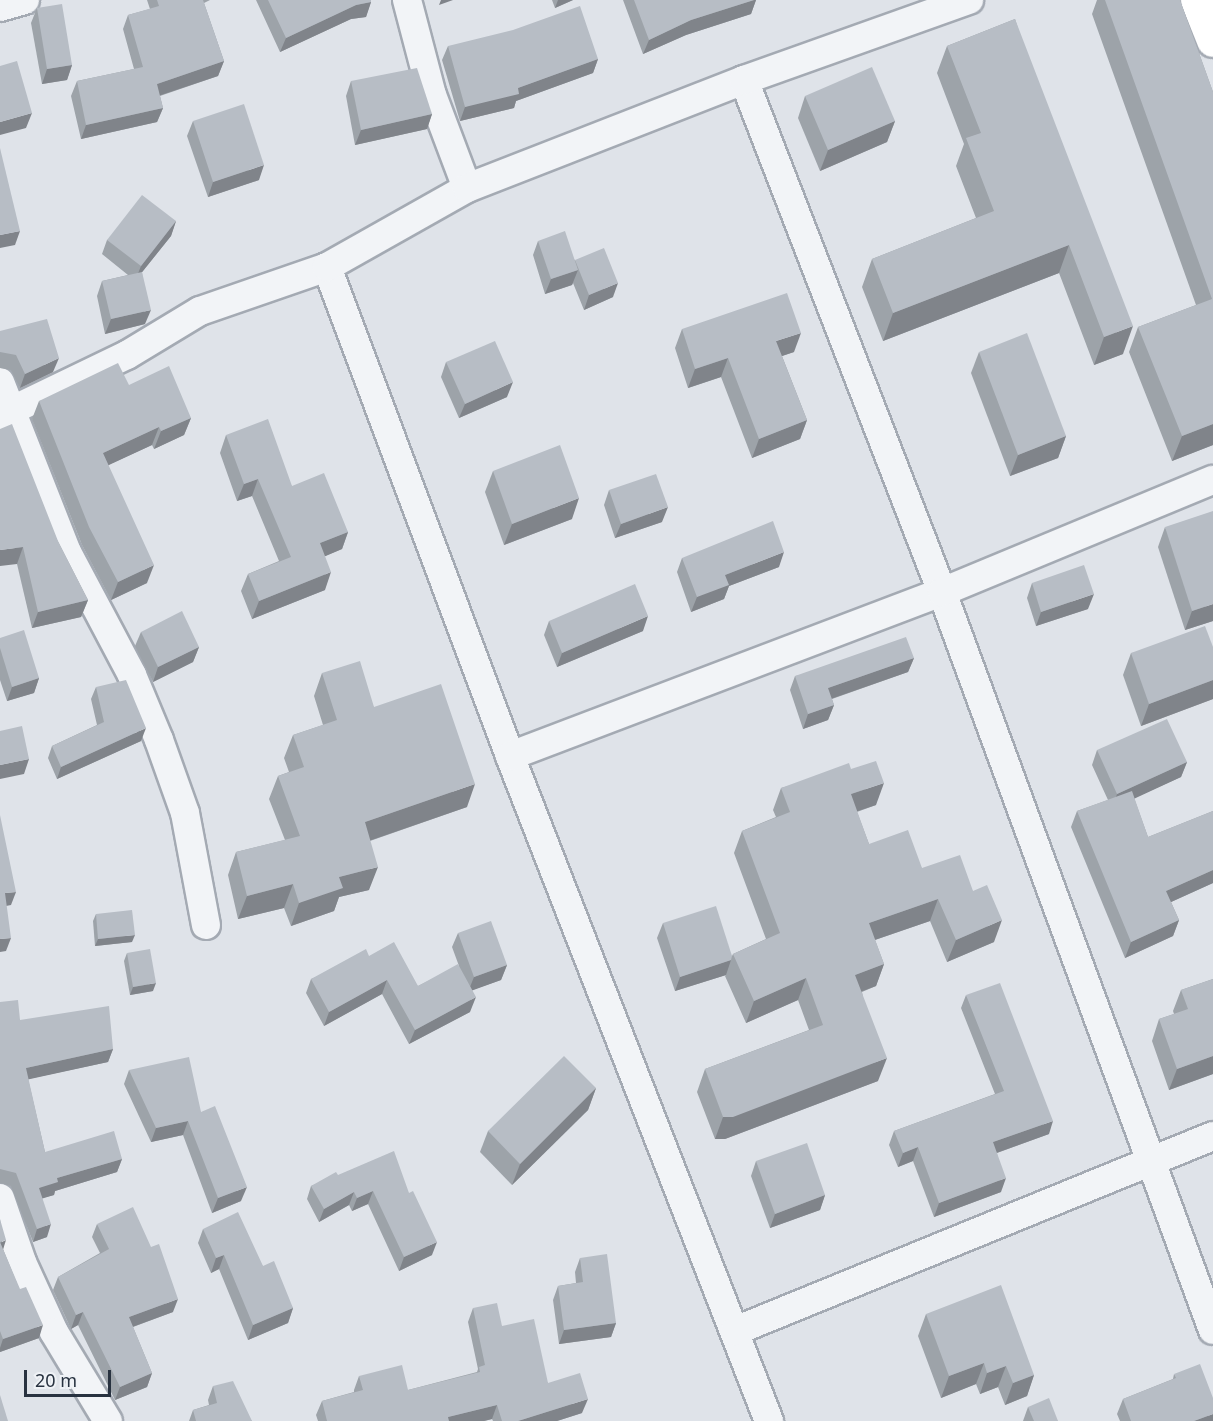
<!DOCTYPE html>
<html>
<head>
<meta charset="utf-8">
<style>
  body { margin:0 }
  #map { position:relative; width:1213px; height:1421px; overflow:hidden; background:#dfe3e9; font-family:"Noto Sans",sans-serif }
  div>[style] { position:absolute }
  .roads { filter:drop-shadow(2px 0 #a4aab3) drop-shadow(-2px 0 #a4aab3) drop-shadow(0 2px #a4aab3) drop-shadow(0 -2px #a4aab3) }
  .minor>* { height:28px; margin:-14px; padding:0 14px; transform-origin:14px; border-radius:14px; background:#f2f4f7 }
  .primary>* { height:33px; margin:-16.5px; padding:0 16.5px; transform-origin:16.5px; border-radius:16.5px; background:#fff }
  .wall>* { inset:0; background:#9da3a9 }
  .shaded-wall>* { inset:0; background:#80848a }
  .building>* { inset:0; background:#b7bdc5 }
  span { translate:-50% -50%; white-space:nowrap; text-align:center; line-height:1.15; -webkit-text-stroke:5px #eff2f6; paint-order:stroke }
  .scale { position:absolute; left:24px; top:1370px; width:87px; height:27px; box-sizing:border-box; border:3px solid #283240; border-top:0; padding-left:8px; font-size:18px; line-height:21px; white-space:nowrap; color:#283240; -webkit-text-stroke:4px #eff2f6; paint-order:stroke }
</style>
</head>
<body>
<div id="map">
  <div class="roads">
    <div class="minor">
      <div style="left:407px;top:0;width:98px;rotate:75.3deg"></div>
      <div style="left:432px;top:95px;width:99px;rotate:69.4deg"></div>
      <div style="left:0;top:7px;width:26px;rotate:-16deg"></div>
      <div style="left:744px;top:80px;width:549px;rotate:68.86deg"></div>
      <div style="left:942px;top:592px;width:786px;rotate:69.84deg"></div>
      <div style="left:327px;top:267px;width:522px;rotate:69.48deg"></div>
      <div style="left:510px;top:756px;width:714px;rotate:68.72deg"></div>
      <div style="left:0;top:382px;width:183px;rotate:68.5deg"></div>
      <div style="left:67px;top:552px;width:139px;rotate:62.1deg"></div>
      <div style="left:132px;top:675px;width:70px;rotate:67.4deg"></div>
      <div style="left:159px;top:740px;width:77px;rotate:70.4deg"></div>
      <div style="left:185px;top:813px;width:114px;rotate:79.4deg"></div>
      <div style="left:0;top:416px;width:141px;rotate:-25.7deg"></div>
      <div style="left:127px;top:355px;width:85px;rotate:-31.1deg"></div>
      <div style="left:200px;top:311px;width:134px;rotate:-19.1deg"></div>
      <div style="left:327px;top:267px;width:161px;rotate:-29.4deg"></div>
      <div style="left:467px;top:188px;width:297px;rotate:-21.3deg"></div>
      <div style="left:744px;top:80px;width:239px;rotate:-19.6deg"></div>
      <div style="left:510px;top:756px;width:462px;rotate:-20.8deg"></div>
      <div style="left:942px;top:592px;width:293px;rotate:-22.5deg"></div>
      <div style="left:0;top:1198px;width:68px;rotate:71deg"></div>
      <div style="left:22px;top:1262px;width:77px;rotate:65.4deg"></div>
      <div style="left:54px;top:1332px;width:104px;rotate:58.8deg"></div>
      <div style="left:735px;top:1331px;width:516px;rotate:-22.19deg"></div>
    </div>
    <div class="primary">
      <div style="left:1197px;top:0;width:43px;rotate:68.2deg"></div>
    </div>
  </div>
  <div class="wall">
    <div style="clip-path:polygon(147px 0,210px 0,204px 3px,224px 61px,218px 76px,160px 96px,163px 108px,157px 122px,81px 139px,71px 96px,77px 81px,134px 69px,123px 29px,128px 15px,150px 9px)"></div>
    <div style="clip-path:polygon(256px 0,371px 0,371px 2px,366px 17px,351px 19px,280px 52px)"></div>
    <div style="clip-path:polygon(552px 0,573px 0,555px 8px)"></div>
    <div style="clip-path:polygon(623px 0,756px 0,751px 14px,686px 35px,643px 54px)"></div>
    <div style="clip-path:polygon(1097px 0,1180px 0,1213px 92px,1213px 445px,1172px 461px,1129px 352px,1138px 327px,1196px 305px,1092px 14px)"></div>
    <div style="clip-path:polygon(37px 8px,72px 65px,67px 80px,42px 84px,31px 23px)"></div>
    <div style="clip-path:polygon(1015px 19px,1123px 354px,1094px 365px,1059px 273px,883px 341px,862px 287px,872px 259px,976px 218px,956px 166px,964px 144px,937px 73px,947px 46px)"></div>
    <div style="clip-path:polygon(448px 46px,598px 59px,593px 73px,516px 101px,514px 108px,460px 121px,442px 60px)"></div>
    <div style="clip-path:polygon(351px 81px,432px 114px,427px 129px,355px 145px,346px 96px)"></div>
    <div style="clip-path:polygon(805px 96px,895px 121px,887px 142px,820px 171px,798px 118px)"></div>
    <div style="clip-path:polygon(193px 121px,259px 180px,208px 197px,187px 136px)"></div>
    <div style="clip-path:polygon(176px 221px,171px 236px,142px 272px,145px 324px,105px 334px,97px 296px,102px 281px,128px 275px,102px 254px,107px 240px)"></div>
    <div style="clip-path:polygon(538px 241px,575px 260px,613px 297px,584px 310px,573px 283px,572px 285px,545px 294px,533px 255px)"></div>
    <div style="clip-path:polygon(682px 329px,794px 352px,782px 356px,807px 420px,800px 439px,752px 458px,721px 377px,688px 388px,675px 348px)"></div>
    <div style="clip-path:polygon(0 331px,53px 372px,20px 388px,11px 370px,0 368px)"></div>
    <div style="clip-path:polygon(979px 352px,1066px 436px,1058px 458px,1010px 476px,971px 373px)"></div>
    <div style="clip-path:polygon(446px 362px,507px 397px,459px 418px,441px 377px)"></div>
    <div style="clip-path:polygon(129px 385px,191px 418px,184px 435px,154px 449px,152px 445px,108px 465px,147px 583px,111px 600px,82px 545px,32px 419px,39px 401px)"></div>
    <div style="clip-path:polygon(0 429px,88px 600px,81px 617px,32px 628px,17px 564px)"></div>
    <div style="clip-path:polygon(226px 435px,292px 486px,348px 532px,342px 549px,325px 556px,325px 590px,252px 619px,241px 591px,248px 574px,279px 561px,252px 496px,237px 501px,220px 453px)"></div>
    <div style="clip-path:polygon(493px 471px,572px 519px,504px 545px,485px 492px)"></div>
    <div style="clip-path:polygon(609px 490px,662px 522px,615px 538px,604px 505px)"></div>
    <div style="clip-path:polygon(1165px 527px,1213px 621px,1185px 630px,1158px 547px)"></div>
    <div style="clip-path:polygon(682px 558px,779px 567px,729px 586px,724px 599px,691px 612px,677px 572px)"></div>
    <div style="clip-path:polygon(1032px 583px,1088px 609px,1036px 626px,1027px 598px)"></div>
    <div style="clip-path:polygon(549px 621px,643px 631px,557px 667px,544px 635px)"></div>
    <div style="clip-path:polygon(141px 632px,199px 647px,193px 662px,153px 682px,135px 646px)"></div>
    <div style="clip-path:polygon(0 638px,39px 678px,34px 693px,7px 701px,0 680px)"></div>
    <div style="clip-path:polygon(1213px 647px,1213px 699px,1141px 726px,1123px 675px,1131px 653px)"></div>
    <div style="clip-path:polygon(914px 658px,908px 672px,832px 699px,834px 705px,828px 720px,803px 729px,790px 690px,795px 676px)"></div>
    <div style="clip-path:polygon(322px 673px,374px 707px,467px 807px,370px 841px,369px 890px,339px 897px,334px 911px,291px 926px,284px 908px,238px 919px,228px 875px,236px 852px,285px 840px,269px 799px,278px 776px,289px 772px,284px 758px,293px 735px,323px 725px,314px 696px)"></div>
    <div style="clip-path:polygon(96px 687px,141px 741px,57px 779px,48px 758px,52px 746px,97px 725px,91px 699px)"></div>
    <div style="clip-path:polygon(1097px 750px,1187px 762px,1181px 777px,1134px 798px,1148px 837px,1213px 811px,1213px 883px,1171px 902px,1179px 920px,1173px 936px,1125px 958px,1071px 827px,1077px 811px,1108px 800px,1092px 765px)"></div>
    <div style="clip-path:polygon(851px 769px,876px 805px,857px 812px,869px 844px,973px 891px,994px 942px,947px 962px,930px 921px,875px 940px,884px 964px,876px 986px,862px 992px,878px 1081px,725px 1139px,715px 1139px,697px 1092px,705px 1069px,809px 1030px,798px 1000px,746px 1023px,725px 976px,726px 975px,675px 991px,657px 938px,663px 923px,732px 956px,733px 954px,766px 939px,734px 853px,742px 831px,776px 817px,773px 810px,781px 788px)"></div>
    <div style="clip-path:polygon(96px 914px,132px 942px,95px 946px,93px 921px)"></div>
    <div style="clip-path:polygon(458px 933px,507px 965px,501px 980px,472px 990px,470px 1012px,409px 1044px,382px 994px,324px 1026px,306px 993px,311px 979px,369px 956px,418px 986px,459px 966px,452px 947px)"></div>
    <div style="clip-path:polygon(127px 953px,153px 991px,130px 995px,124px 961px)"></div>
    <div style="clip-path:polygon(1213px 979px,1213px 1074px,1169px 1090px,1152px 1041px,1159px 1019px,1174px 1014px,1173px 1011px,1181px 990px)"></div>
    <div style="clip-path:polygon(966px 995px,1049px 1134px,997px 1153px,1001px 1192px,934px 1217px,913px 1161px,898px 1167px,889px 1145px,894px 1131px,995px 1094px,961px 1008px)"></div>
    <div style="clip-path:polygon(0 1002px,20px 1020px,113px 1049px,108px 1062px,28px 1079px,45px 1152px,122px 1159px,117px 1172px,55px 1191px,54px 1195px,42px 1198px,47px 1237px,33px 1242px,11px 1186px,0 1183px)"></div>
    <div style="clip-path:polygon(129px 1070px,201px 1112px,241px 1201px,212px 1213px,183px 1135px,151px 1142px,124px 1084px)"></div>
    <div style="clip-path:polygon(596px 1088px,588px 1110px,512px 1185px,480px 1152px,488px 1131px)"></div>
    <div style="clip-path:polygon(756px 1161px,825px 1195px,820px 1210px,770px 1228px,751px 1176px)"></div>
    <div style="clip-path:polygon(338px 1175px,409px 1193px,432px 1255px,399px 1271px,368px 1204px,352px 1211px,349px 1205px,319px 1222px,307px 1199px,311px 1186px)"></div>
    <div style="clip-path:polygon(0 1219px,3px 1249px,39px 1338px,0 1352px)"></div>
    <div style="clip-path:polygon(97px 1224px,173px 1312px,133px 1327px,152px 1373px,147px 1387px,115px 1400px,78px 1325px,71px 1329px,53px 1290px,58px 1277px,100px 1253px,92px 1237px)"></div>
    <div style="clip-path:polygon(203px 1229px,263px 1266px,293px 1308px,288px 1323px,248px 1340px,219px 1269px,211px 1273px,198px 1243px)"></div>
    <div style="clip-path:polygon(580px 1258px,616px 1323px,611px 1337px,559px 1344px,553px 1300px,558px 1286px,576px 1283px,575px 1272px)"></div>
    <div style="clip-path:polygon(473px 1308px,502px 1326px,548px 1383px,582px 1413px,557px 1421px,493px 1421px,492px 1419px,484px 1421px,318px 1421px,316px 1415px,322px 1401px,354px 1392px,354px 1390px,359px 1376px,408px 1390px,477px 1372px,478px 1369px,468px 1322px)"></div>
    <div style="clip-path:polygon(926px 1314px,1034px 1375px,1027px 1396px,1005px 1405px,998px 1387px,980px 1394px,976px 1384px,941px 1398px,918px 1336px)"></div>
    <div style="clip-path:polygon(1174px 1374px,1213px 1421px,1120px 1421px,1117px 1414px,1123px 1399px,1173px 1379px)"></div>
    <div style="clip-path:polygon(213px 1386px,252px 1421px,189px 1421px,193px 1410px,209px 1405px,208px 1400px)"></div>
    <div style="clip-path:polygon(1028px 1407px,1058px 1421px,1023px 1421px)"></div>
  </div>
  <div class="shaded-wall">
    <div style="clip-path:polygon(441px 0,453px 0,439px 5px)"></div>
    <div style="clip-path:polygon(558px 0,573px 0,555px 8px)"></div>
    <div style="clip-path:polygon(754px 0,756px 0,751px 14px,686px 35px,643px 54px,649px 40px,691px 20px)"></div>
    <div style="clip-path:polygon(371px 2px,366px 17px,351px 19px,280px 52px,286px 38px,356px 5px)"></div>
    <div style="clip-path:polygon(598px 59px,593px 73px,516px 101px,514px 108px,460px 121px,465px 107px)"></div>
    <div style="clip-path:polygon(224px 61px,218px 76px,152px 98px,157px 84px)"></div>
    <div style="clip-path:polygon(72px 65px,67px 80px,42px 84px,47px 69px)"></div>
    <div style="clip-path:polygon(163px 108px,157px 122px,81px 139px,86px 125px)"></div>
    <div style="clip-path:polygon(32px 113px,26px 128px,0 135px,0 122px)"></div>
    <div style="clip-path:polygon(432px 114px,427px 129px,355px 145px,361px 130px)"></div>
    <div style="clip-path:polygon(895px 121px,887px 142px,820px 171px,828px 150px)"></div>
    <div style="clip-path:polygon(264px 165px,259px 180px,208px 197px,213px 182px)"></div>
    <div style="clip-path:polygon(176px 221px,171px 236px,135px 281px,141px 266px)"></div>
    <div style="clip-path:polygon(20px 231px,15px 245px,0 248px,0 235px)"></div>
    <div style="clip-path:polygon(1069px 245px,1059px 273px,883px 341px,893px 313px)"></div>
    <div style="clip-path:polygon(578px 270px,572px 285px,545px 294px,551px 279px)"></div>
    <div style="clip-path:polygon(618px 283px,613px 297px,584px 310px,589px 295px)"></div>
    <div style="clip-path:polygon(151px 310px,145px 324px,105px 334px,111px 319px)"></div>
    <div style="clip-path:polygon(1133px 326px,1123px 354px,1094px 365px,1104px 337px)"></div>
    <div style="clip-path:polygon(801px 333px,794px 352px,770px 360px,776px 341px)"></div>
    <div style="clip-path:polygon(59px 358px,53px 372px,20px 388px,25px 374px)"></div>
    <div style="clip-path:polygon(728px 358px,721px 377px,688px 388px,695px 369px)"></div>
    <div style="clip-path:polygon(513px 382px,507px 397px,459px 418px,465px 404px)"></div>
    <div style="clip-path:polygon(191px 418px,184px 435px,154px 449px,161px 431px)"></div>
    <div style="clip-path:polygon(807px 420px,800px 439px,752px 458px,759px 439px)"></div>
    <div style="clip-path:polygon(1213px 424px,1213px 445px,1172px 461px,1182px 436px)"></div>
    <div style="clip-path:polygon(159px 427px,152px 445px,96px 471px,103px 453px)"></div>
    <div style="clip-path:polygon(1066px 436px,1058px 458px,1010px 476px,1018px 455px)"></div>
    <div style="clip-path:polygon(258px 479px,252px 496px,237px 501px,244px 484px)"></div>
    <div style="clip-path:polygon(579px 498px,572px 519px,504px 545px,512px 524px)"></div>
    <div style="clip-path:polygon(668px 507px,662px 522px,615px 538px,621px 524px)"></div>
    <div style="clip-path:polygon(348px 532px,342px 549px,314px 561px,320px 543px)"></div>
    <div style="clip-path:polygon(23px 547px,17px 564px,0 566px,0 550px)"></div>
    <div style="clip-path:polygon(784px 552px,779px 567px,729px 586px,724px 599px,691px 612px,697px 597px,725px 575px)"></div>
    <div style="clip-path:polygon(154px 565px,147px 583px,111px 600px,118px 582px)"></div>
    <div style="clip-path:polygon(331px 572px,325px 590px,252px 619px,259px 601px)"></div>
    <div style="clip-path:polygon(1094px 594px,1088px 609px,1036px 626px,1041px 612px)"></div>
    <div style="clip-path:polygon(88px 600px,81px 617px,32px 628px,38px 612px)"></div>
    <div style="clip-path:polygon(1213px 604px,1213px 621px,1185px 630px,1192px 611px)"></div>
    <div style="clip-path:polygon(648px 616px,643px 631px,557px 667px,562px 653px)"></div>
    <div style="clip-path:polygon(199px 647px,193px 662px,153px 682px,158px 667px)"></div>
    <div style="clip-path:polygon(914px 658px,908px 672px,822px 702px,828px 688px)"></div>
    <div style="clip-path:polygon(39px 678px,34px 693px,7px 701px,12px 687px)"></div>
    <div style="clip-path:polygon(1213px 680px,1213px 699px,1141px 726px,1149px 704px)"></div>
    <div style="clip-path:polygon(834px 705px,828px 720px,803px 729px,808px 714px)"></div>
    <div style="clip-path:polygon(146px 728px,141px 741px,57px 779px,61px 767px)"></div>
    <div style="clip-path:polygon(29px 759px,24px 774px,0 779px,0 765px)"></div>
    <div style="clip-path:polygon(1187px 762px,1181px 777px,1112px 809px,1117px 794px)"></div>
    <div style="clip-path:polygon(884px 783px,876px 805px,843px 816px,851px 794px)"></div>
    <div style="clip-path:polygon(475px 784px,467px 807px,357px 845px,365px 822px)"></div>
    <div style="clip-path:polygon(378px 867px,369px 890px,339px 897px,334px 911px,291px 926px,299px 903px,339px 877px)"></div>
    <div style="clip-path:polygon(1213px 870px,1213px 883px,1160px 907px,1166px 891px)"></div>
    <div style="clip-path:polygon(293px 884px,284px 908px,238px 919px,247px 896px)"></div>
    <div style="clip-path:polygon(16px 892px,11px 905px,1px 907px,5px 893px)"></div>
    <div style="clip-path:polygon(938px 899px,930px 921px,860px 945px,869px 923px)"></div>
    <div style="clip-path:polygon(1002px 920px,994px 942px,947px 962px,956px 940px)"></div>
    <div style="clip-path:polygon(1179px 920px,1173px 936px,1125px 958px,1131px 942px)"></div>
    <div style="clip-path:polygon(135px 935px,132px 942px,95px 946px,98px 939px)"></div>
    <div style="clip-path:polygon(11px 938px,6px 951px,0 952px,0 939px)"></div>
    <div style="clip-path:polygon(731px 960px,726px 975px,675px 991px,680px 977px)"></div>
    <div style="clip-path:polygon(884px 964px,876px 986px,847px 997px,855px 975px)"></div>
    <div style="clip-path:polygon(507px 965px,501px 980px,468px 992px,474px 977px)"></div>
    <div style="clip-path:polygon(806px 978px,798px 1000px,746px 1023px,754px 1001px)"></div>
    <div style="clip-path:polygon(387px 980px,382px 994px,324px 1026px,329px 1012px)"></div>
    <div style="clip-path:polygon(156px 983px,153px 991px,130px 995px,133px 987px)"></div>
    <div style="clip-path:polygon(476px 997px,470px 1012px,409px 1044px,415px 1030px)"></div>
    <div style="clip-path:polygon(113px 1049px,108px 1062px,21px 1081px,26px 1068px)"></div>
    <div style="clip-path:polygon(1213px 1056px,1213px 1074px,1169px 1090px,1177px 1069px)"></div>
    <div style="clip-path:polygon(887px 1058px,878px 1081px,725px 1139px,715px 1139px,723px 1117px)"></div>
    <div style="clip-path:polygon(596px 1088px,588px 1110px,512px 1185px,520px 1164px)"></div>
    <div style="clip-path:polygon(188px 1121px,183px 1135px,151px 1142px,156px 1128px)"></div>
    <div style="clip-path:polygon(1053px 1121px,1049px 1134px,988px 1156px,993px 1142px)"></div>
    <div style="clip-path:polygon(918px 1147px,913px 1161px,898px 1167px,903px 1153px)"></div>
    <div style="clip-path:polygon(122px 1159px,117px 1172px,55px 1191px,54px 1195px,34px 1201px,39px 1188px,57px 1178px)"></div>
    <div style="clip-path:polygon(1006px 1178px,1001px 1192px,934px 1217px,939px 1203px)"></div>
    <div style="clip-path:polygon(247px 1187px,241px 1201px,212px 1213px,218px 1198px)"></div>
    <div style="clip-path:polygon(373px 1191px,368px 1204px,352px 1211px,357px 1198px)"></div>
    <div style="clip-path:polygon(354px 1192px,349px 1205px,319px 1222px,324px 1209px)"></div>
    <div style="clip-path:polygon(825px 1195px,820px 1210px,770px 1228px,775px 1214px)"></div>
    <div style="clip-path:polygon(51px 1224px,47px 1237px,33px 1242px,37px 1229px)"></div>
    <div style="clip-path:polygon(6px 1240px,2px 1253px,0 1243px)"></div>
    <div style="clip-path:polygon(437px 1242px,432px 1255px,399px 1271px,404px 1257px)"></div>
    <div style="clip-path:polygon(224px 1255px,219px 1269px,211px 1273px,216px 1258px)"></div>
    <div style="clip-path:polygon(178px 1299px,173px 1312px,124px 1330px,129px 1317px)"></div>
    <div style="clip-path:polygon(293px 1308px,288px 1323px,248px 1340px,253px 1325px)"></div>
    <div style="clip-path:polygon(83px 1312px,78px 1325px,71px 1329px,76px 1315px)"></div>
    <div style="clip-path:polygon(616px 1323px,611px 1337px,559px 1344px,564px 1330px)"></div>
    <div style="clip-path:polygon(43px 1325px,39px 1338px,0 1352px,0 1348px,3px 1339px)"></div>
    <div style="clip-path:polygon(984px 1363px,976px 1384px,941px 1398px,949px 1376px)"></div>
    <div style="clip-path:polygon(1006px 1366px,998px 1387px,980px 1394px,987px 1373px)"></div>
    <div style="clip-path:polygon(152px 1373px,147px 1387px,115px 1400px,120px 1387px)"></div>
    <div style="clip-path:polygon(1034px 1375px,1027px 1396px,1005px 1405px,1013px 1383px)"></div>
    <div style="clip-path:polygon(588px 1399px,582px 1413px,557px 1421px,518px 1421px)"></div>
    <div style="clip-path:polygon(497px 1405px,492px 1419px,484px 1421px,446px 1421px,448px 1417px)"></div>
    <div style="clip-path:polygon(1213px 1414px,1213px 1421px,1194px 1421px)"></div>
  </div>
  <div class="building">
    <div style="clip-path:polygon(157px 0,203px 0,224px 61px,157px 84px,163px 108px,86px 125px,77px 81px,143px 67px,128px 15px,159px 6px)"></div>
    <div style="clip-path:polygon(268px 0,371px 0,371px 2px,356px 5px,286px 38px)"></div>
    <div style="clip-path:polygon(634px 0,754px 0,691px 20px,649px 40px)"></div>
    <div style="clip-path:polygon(1105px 0,1180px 0,1213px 92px,1213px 424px,1182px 436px,1138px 327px,1212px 299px)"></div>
    <div style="clip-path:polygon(62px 4px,72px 65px,47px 69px,37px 8px)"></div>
    <div style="clip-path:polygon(580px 6px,598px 59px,518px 88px,519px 94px,465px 107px,448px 46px,513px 30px)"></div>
    <div style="clip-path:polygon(1015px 19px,1133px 326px,1104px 337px,1069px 245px,893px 313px,872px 259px,994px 211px,966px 138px,981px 133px,947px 46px)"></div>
    <div style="clip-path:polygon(17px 61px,32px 113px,0 122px,0 66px)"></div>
    <div style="clip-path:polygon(872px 67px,895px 121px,828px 150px,805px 96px)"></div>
    <div style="clip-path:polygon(417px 68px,432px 114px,361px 130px,351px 81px)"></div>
    <div style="clip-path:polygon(244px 104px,264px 165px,213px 182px,193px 121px)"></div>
    <div style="clip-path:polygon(0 148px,20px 231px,0 235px)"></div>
    <div style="clip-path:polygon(142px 195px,176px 221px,141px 266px,107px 240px)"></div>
    <div style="clip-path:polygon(565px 231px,578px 270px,551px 279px,538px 241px)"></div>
    <div style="clip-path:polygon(604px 248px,618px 283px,589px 295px,575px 260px)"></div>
    <div style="clip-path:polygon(142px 272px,151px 310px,111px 319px,102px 281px)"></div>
    <div style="clip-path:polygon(787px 293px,801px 333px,776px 341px,807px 420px,759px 439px,728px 358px,695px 369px,682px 329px)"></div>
    <div style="clip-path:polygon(47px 319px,59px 358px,25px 374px,16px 355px,0 352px,0 331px)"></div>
    <div style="clip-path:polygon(1027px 333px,1066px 436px,1018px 455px,979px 352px)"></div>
    <div style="clip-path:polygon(495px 341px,513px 382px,465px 404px,446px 362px)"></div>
    <div style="clip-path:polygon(118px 363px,129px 385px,169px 366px,191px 418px,161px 431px,159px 427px,103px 453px,154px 565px,118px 582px,89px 527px,39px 401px)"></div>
    <div style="clip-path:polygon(268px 419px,292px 486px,324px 473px,348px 532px,320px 543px,331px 572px,259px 601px,248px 574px,291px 557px,258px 479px,244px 484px,226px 435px)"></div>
    <div style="clip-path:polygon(12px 424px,58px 541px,88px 600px,38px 612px,23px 547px,0 550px,0 429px)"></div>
    <div style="clip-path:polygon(560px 445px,579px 498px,512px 524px,493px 471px)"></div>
    <div style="clip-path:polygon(656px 474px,668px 507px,621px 524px,609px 490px)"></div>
    <div style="clip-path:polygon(1213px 511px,1213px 604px,1192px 611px,1165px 527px)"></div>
    <div style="clip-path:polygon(773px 521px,784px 552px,725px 575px,729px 585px,697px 597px,682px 558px)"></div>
    <div style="clip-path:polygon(1084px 565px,1094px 594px,1041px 612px,1032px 583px)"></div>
    <div style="clip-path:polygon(635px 584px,648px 616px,562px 653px,549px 621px)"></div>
    <div style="clip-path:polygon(182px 611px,199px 647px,158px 667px,141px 632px)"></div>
    <div style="clip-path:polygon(1205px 626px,1213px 647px,1213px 680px,1149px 704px,1131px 653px)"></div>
    <div style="clip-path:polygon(24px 630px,39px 678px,12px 687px,0 648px,0 638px)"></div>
    <div style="clip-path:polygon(906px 637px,914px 658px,828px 688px,834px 705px,808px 714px,795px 676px)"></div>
    <div style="clip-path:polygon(360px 661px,374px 707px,441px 684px,475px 784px,365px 822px,378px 867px,339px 877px,343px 888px,299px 903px,293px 884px,247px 896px,236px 852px,300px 836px,278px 776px,304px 767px,293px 735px,337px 720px,322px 673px)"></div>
    <div style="clip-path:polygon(126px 680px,146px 728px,61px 767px,52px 746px,104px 722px,96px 687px)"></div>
    <div style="clip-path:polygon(1167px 719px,1187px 762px,1117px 794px,1097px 750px)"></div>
    <div style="clip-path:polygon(22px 726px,29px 759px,0 765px,0 731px)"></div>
    <div style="clip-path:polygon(876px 761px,884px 783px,851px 794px,869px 844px,908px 830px,922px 868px,960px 855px,973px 891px,987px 885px,1002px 920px,956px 940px,938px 899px,869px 923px,884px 964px,855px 975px,887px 1058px,733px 1117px,723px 1117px,705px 1069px,823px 1025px,806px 978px,754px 1001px,733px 954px,780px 933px,742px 831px,790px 812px,781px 788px,849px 763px,851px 769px)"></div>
    <div style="clip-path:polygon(1132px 791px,1148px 837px,1213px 811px,1213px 870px,1166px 891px,1179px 920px,1131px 942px,1077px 811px)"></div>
    <div style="clip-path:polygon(0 815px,16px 892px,5px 893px,11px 938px,0 939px)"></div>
    <div style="clip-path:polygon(716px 906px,732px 956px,731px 960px,680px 977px,663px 923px)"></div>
    <div style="clip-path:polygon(132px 910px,135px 935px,98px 939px,96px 914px)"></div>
    <div style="clip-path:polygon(491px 921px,507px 965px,474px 977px,458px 933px)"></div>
    <div style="clip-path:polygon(394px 942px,418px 986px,458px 964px,476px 997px,415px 1030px,387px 980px,329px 1012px,311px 979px,366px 949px,369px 956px)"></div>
    <div style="clip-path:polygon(150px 949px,156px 983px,133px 987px,127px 953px)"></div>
    <div style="clip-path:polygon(1213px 979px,1213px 1056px,1177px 1069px,1159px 1019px,1188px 1009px,1181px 990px)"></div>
    <div style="clip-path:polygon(1000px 983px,1053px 1121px,993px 1142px,1006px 1178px,939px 1203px,918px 1147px,903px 1153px,894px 1131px,1004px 1091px,966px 995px)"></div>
    <div style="clip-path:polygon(18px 1000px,20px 1020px,109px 1006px,113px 1049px,26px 1068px,45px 1152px,114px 1131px,122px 1159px,57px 1178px,58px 1182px,39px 1188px,51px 1224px,37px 1229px,16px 1173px,0 1169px,0 1002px)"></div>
    <div style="clip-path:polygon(564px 1056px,596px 1088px,520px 1164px,488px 1131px)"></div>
    <div style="clip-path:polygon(189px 1057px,201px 1112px,215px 1106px,247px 1187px,218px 1198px,188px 1121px,156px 1128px,129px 1070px)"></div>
    <div style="clip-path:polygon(807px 1143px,825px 1195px,775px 1214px,756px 1161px)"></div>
    <div style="clip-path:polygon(394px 1151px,409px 1193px,413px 1191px,437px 1242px,404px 1257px,373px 1191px,357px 1198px,354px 1192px,324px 1209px,311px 1186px,336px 1172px,338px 1175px)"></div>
    <div style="clip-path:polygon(133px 1207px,151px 1247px,159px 1244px,178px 1299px,129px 1317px,152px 1373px,120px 1387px,83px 1312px,76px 1315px,58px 1277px,109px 1249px,97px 1224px)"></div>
    <div style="clip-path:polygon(238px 1212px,263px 1266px,274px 1261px,293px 1308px,253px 1325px,224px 1255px,216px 1258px,203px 1229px)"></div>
    <div style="clip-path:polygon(0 1219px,6px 1240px,0 1242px,20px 1289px,26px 1287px,43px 1325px,3px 1339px,0 1331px)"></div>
    <div style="clip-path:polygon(607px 1254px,616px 1323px,564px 1330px,558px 1286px,583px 1282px,580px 1258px)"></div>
    <div style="clip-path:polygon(1001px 1285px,1034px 1375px,1013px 1383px,1006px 1366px,987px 1373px,984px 1363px,949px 1376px,926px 1314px)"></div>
    <div style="clip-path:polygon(497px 1303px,502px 1326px,534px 1319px,548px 1383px,580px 1373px,588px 1399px,518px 1421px,502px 1421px,497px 1405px,448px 1417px,449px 1421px,327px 1421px,322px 1401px,363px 1390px,359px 1376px,402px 1365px,408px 1390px,480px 1372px,479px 1367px,485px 1365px,473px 1308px)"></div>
    <div style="clip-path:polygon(1200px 1364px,1213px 1398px,1213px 1414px,1194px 1421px,1131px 1421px,1123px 1399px,1176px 1378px,1174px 1374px)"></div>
    <div style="clip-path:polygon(233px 1381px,252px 1421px,196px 1421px,193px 1410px,217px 1403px,213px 1386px)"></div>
    <div style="clip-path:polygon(0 1395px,8px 1421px,0 1421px)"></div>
    <div style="clip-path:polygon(1049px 1398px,1058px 1421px,1034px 1421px,1028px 1407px)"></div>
  </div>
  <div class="scale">20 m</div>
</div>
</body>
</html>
